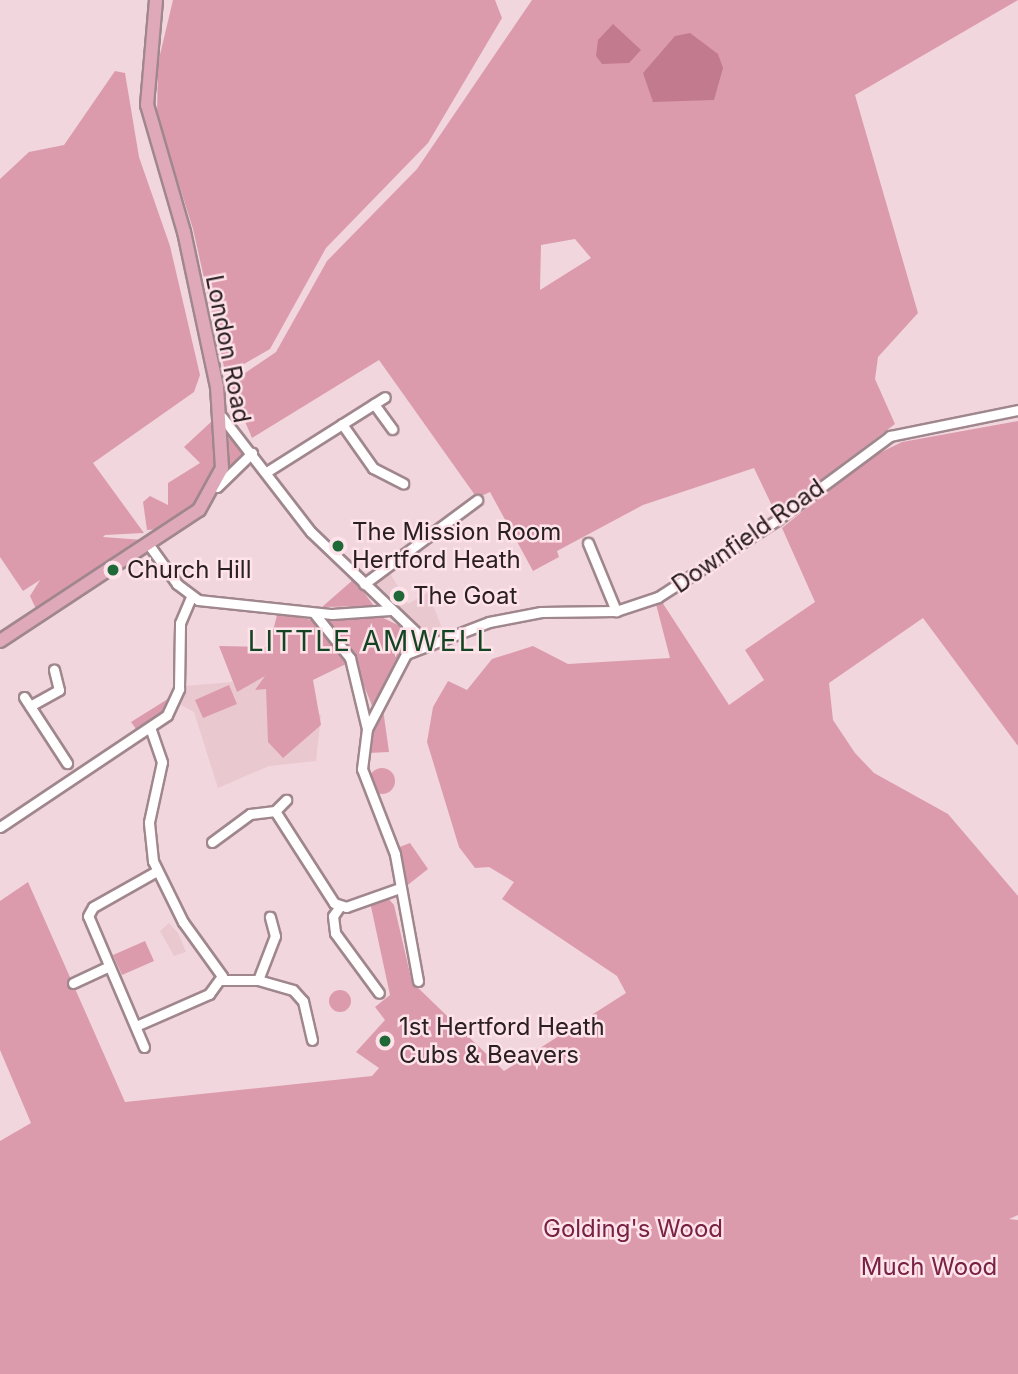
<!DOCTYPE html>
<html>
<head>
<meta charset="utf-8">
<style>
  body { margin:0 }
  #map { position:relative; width:1018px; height:1374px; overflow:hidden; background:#f1d6dd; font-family:Inter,sans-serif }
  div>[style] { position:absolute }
  .built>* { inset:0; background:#eac8d0 }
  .green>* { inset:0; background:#dc9bad }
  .round { border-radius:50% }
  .water>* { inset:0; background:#c27a8f }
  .roads { filter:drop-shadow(2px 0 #a0878d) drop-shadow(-2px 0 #a0878d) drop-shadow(0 2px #a0878d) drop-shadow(0 -2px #a0878d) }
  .minor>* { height:9px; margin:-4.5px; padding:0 4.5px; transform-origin:4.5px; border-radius:4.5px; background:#fff }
  .major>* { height:12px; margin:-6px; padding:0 6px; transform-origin:6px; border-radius:6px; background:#dfa9ba }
  .dots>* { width:19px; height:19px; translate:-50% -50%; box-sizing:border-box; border:4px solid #ffe3ea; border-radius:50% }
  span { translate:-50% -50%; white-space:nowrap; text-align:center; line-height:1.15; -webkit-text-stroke:5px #ffe3ea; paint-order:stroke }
  .street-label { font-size:24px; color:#2a2023 }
  .poi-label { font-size:24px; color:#2a2023 }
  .left { translate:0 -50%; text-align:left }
  .park-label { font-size:24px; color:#772143 }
  .quarter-label { font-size:28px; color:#134523; letter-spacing:2px }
</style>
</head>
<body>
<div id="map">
  <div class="built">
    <div style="clip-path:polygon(387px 568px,408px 604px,428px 592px,444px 633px,425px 635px,370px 583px)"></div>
    <div style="clip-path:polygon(266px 674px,321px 715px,316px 761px,269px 766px,218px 788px,194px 712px,181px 705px,184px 686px,233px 682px,237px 692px)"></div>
    <div style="clip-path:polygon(169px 923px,178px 933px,186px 952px,174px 956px,160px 931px)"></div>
  </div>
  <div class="green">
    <div style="clip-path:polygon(173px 0,495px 0,502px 18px,428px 143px,326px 248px,270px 349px,232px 371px,224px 367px,193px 229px,157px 115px,158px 63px)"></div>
    <div style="clip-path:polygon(evenodd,532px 0,1018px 0,855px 95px,918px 313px,878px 357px,875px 379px,895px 424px,776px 514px,754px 468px,643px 505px,557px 551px,559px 557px,533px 571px,490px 492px,477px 498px,379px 360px,252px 438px,229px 384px,276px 352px,327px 261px,417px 169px,532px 0,575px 239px,591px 258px,540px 290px,541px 245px,575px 239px)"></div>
    <div style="clip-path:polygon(115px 71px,125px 73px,139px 157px,170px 246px,200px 375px,194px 392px,93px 463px,144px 533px,105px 535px,103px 537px,143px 540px,36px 609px,30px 596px,40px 580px,23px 591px,0 557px,0 179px,29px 152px,64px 145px)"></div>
    <div style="clip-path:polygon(212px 421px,217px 428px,213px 480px,197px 504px,162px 529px,147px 530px,143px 502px,150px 496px,168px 505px,168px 483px,200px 463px,184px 447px)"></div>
    <div style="clip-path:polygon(1018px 421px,1018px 746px,923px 618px,829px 683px,833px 720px,855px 753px,874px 773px,948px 814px,1018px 896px,1018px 1215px,1009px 1219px,1018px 1220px,1018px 1374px,0 1374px,0 1141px,31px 1123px,0 1050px,0 901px,28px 882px,125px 1102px,372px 1076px,379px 1068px,356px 1052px,385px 1020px,375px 1007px,390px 995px,370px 902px,386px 896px,394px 905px,412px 982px,504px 1071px,626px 993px,617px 976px,502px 899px,514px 882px,489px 867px,475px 868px,459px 847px,427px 742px,433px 707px,448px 681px,467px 690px,492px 659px,533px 646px,568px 664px,670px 658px,656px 604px,662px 602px,729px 705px,764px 680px,745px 650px,815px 602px,782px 528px,867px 459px,902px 442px)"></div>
    <div style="clip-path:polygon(228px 427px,248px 451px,226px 472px,229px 443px)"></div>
    <div style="clip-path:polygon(354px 579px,374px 606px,322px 607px)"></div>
    <div style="clip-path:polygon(278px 611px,318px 622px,346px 664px,313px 680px,321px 725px,283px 758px,268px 742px,266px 689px,255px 690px,265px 676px,237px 692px,219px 646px,269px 647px)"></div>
    <div style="clip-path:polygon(377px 615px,400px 626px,405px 641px,373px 708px,352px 656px,325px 618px)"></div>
    <div style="clip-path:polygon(229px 685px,237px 704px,203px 718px,195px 700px)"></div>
    <div style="clip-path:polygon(171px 697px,160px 714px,136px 729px,131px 722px)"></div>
    <div style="clip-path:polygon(383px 709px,389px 752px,369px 753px,370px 736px)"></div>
    <div class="round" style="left:369px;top:768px;width:26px;height:26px"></div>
    <div style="clip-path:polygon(410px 843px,428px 869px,404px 888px,397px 848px)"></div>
    <div style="clip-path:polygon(145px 941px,154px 961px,122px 975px,113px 955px)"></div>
    <div class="round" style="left:329px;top:990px;width:22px;height:22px"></div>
  </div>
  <div class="water">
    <div style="clip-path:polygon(613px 24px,641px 50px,629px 63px,602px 64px,596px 56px,598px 40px)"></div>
    <div style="clip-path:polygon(690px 33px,718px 54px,723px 68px,714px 100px,653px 102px,643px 73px,675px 36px)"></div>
  </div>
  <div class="roads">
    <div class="minor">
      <div style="left:374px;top:404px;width:31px;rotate:54deg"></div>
      <div style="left:222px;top:417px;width:145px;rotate:52.3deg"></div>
      <div style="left:311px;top:532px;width:159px;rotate:43.7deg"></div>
      <div style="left:342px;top:424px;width:54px;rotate:54.8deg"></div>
      <div style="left:373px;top:468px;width:34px;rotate:27deg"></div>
      <div style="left:268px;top:471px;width:138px;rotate:-32.3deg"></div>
      <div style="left:217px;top:487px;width:49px;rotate:-44.2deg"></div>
      <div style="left:588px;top:543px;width:74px;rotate:67.6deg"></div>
      <div style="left:149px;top:545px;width:48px;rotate:54.3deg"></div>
      <div style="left:177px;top:584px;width:26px;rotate:37deg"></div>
      <div style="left:198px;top:600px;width:135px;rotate:6deg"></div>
      <div style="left:332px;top:614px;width:58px;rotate:-3.9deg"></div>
      <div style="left:364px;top:584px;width:141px;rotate:-36.6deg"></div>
      <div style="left:314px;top:613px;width:58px;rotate:51.3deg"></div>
      <div style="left:350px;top:658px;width:73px;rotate:76.5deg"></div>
      <div style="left:407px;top:627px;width:24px;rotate:78deg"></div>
      <div style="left:24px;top:697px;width:79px;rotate:56.9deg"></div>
      <div style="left:30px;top:706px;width:33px;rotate:-29deg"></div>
      <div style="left:59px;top:690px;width:21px;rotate:-104deg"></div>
      <div style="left:275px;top:811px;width:109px;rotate:57.3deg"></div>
      <div style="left:334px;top:903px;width:13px;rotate:18deg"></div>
      <div style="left:346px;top:907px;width:57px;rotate:-19.4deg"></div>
      <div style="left:0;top:827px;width:201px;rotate:-33.8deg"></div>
      <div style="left:167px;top:715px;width:29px;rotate:-65deg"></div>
      <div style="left:179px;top:689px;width:66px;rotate:-89.1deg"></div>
      <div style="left:180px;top:623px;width:28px;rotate:-67deg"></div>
      <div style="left:212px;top:842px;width:47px;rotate:-36.4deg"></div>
      <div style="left:250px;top:814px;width:25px;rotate:-7deg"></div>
      <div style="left:275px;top:811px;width:16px;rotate:-45deg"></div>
      <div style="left:340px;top:906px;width:12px;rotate:125deg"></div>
      <div style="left:333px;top:916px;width:17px;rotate:83deg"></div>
      <div style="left:335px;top:933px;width:74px;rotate:53.7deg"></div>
      <div style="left:221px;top:980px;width:37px"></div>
      <div style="left:258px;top:980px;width:36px;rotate:16deg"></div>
      <div style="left:293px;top:990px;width:15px;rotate:48deg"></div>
      <div style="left:303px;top:1001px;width:40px;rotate:77deg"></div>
      <div style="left:258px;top:980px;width:47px;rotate:-68.9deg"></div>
      <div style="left:275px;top:936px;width:20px;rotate:-105deg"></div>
      <div style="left:418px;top:981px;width:129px;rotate:-100.3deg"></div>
      <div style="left:395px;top:854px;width:91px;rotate:-111.2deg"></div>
      <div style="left:362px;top:769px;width:40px;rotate:-82.9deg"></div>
      <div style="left:367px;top:729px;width:85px;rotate:-62.5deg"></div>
      <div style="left:406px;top:654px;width:89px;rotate:-21.1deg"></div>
      <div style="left:489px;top:622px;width:53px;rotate:-10.9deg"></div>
      <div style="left:541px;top:612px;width:75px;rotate:-0.8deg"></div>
      <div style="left:616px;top:611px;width:44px;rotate:-18.4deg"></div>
      <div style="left:658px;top:597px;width:142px;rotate:-32.9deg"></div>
      <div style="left:777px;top:520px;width:141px;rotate:-36.6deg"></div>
      <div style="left:890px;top:436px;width:131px;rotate:-11.5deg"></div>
      <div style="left:73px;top:983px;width:40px;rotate:-25deg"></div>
      <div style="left:136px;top:1026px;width:80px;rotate:-23.7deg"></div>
      <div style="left:209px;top:994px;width:22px;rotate:-54deg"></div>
      <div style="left:222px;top:976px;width:67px;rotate:-125.8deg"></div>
      <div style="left:183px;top:922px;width:68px;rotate:-116.2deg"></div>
      <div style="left:153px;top:861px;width:39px;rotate:-96deg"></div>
      <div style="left:149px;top:822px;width:61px;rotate:-77.8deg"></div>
      <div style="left:162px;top:762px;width:36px;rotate:-109deg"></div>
      <div style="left:144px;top:1047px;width:142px;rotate:-113.1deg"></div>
      <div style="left:88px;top:916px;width:10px;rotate:-61deg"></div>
      <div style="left:93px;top:907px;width:73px;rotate:-29.4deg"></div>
    </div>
    <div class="major">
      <div style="left:0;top:641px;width:238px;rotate:-33.4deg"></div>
      <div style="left:199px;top:510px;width:48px;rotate:-61.3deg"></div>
      <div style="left:222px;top:468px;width:81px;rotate:-93.5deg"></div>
      <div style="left:217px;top:387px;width:158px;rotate:-102deg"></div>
      <div style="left:184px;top:232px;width:132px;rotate:-106.2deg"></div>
      <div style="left:147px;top:105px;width:105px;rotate:-85.1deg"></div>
    </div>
  </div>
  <div class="dots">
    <div style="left:338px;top:546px;background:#1e6937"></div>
    <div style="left:113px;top:570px;background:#1e6937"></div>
    <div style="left:399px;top:596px;background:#1e6937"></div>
    <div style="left:385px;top:1041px;background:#1e6937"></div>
  </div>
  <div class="street-label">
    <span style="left:228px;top:349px;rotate:79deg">London Road</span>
    <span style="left:748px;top:536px;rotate:-35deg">Downfield Road</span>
  </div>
  <div class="poi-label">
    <span class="left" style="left:352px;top:546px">The Mission Room<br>Hertford Heath</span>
    <span class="left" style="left:127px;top:570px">Church Hill</span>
    <span class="left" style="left:413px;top:596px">The Goat</span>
    <span class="left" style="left:399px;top:1041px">1st Hertford Heath<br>Cubs &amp; Beavers</span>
  </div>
  <div class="park-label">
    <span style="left:633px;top:1229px">Golding's Wood</span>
    <span style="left:929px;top:1267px">Much Wood</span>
  </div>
  <div class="quarter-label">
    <span style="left:371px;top:641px">LITTLE AMWELL</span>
  </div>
</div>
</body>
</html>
